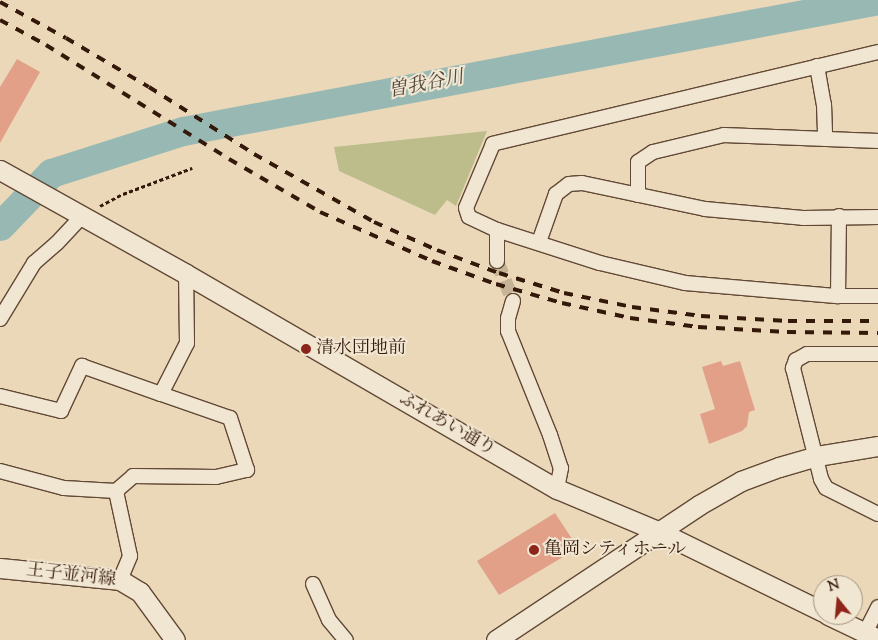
<!DOCTYPE html>
<html>
<head>
<meta charset="utf-8">
<style>
  body { margin:0 }
  #map { position:relative; width:878px; height:640px; overflow:hidden; background:#ead8b8; font-family:"Sorts Mill Goudy","Noto Serif JP",serif }
  div>[style] { position:absolute }
  .green>* { inset:0; background:#bcbd8b }
  .river>* { height:29px; margin:-14.5px; padding:0 14.5px; transform-origin:14.5px; border-radius:14.5px; background:#98b9b3 }
  .building>* { inset:0; background:#e2a089 }
  .street-tunnel>* { height:14px; margin-top:-7px; transform-origin:0; background:repeating-linear-gradient(90deg,#c6b295 0 14px,transparent 0 21px) }
  .path>* { height:3px; margin-top:-1.5px; transform-origin:0; background:repeating-linear-gradient(90deg,#34190b 0 4px,transparent 0 6.5px) }
  .roads { filter:drop-shadow(1px 0 #624936) drop-shadow(-1px 0 #624936) drop-shadow(0 1px #624936) drop-shadow(0 -1px #624936) }
  .street>* { height:14px; margin:-7px; padding:0 7px; transform-origin:7px; border-radius:7px; background:#f1e6d1 }
  .secondary>* { height:19px; margin:-9.5px; padding:0 9.5px; transform-origin:9.5px; border-radius:9.5px; background:#f1e6d1 }
  .rail>* { height:4px; margin-top:-2px; transform-origin:0; background:repeating-linear-gradient(90deg,#34190b 0 9px,transparent 0 18px) }
  .dots>* { width:14px; height:14px; translate:-50% -50%; box-sizing:border-box; border:2px solid #f1e6d1; border-radius:50% }
  span { translate:-50% -50%; white-space:nowrap; text-align:center; line-height:1.15; -webkit-text-stroke:4px #f1e6d1; paint-order:stroke }
  .poi-label { font-size:18px; color:#34190b }
  .left { translate:0 -50%; text-align:left }
  .street-label { font-size:18px; color:#34190b }
  .water-label { font-size:19px; color:#52493d; font-style:italic }
  .north { position:absolute; left:813px; top:575px; width:50px; height:50px; box-sizing:border-box; background:#f1e6d1; border:1px solid #a59482; border-radius:50%; rotate:343deg; font-size:14px; font-weight:700; line-height:20px; text-align:center; color:#34190b }
  .north::after { content:''; display:block; margin:auto; width:18px; height:22px; background:#8f2418; clip-path:polygon(50% 0,100% 100%,50% 72%,0 100%) }
</style>
</head>
<body>
<div id="map">
  <div class="green">
    <div style="clip-path:polygon(487px 131px,456px 206px,447px 200px,435px 215px,339px 171px,334px 147px)"></div>
  </div>
  <div class="river">
    <div style="left:0;top:226px;width:74px;rotate:-46.1deg"></div>
    <div style="left:51px;top:173px;width:139px;rotate:-17.7deg"></div>
    <div style="left:183px;top:131px;width:707px;rotate:-10.67deg"></div>
  </div>
  <div class="building">
    <div style="clip-path:polygon(17px 59px,40px 72px,0 143px,0 87px)"></div>
    <div style="clip-path:polygon(721px 361px,723px 366px,740px 361px,755px 410px,749px 412px,747px 426px,742px 431px,709px 444px,700px 414px,715px 409px,702px 367px)"></div>
    <div style="clip-path:polygon(555px 513px,578px 548px,499px 595px,477px 561px)"></div>
  </div>
  <div class="street-tunnel">
    <div style="left:497px;top:261px;width:43px;rotate:68.2deg"></div>
  </div>
  <div class="path">
    <div style="left:100px;top:206px;width:26px;rotate:-28deg"></div>
    <div style="left:123px;top:194px;width:74px;rotate:-20.6deg"></div>
  </div>
  <div class="roads">
    <div class="street">
      <div style="left:878px;top:52px;width:396px;rotate:166.6deg"></div>
      <div style="left:493px;top:144px;width:69px;rotate:112.9deg"></div>
      <div style="left:466px;top:208px;width:9px;rotate:72deg"></div>
      <div style="left:469px;top:217px;width:31px;rotate:25deg"></div>
      <div style="left:497px;top:230px;width:108px;rotate:17.8deg"></div>
      <div style="left:600px;top:263px;width:87px;rotate:13.2deg"></div>
      <div style="left:685px;top:283px;width:154px;rotate:4.9deg"></div>
      <div style="left:838px;top:296px;width:40px"></div>
      <div style="left:817px;top:66px;width:39px;rotate:80deg"></div>
      <div style="left:824px;top:104px;width:35px;rotate:88deg"></div>
      <div style="left:638px;top:195px;width:33px;rotate:-90deg"></div>
      <div style="left:638px;top:162px;width:18px;rotate:-34deg"></div>
      <div style="left:653px;top:152px;width:73px;rotate:-13.5deg"></div>
      <div style="left:724px;top:135px;width:154px;rotate:2.2deg"></div>
      <div style="left:539px;top:242px;width:51px;rotate:-70.5deg"></div>
      <div style="left:556px;top:194px;width:16px;rotate:-38deg"></div>
      <div style="left:569px;top:184px;width:13px;rotate:-4deg"></div>
      <div style="left:582px;top:183px;width:126px;rotate:11.9deg"></div>
      <div style="left:705px;top:209px;width:98px;rotate:5.2deg"></div>
      <div style="left:803px;top:218px;width:75px;rotate:-0.8deg"></div>
      <div style="left:497px;top:261px;width:31px;rotate:-90deg"></div>
      <div style="left:838px;top:296px;width:80px;rotate:-89.3deg"></div>
      <div style="left:513px;top:301px;width:18px;rotate:106deg"></div>
      <div style="left:508px;top:318px;width:13px;rotate:90deg"></div>
      <div style="left:508px;top:331px;width:112px;rotate:68deg"></div>
      <div style="left:550px;top:435px;width:35px;rotate:72deg"></div>
      <div style="left:561px;top:468px;width:21px;rotate:101deg"></div>
      <div style="left:0;top:319px;width:66px;rotate:-58.7deg"></div>
      <div style="left:34px;top:263px;width:30px;rotate:-41deg"></div>
      <div style="left:57px;top:243px;width:37px;rotate:-47deg"></div>
      <div style="left:878px;top:354px;width:71px;rotate:180deg"></div>
      <div style="left:807px;top:354px;width:13px;rotate:151deg"></div>
      <div style="left:796px;top:360px;width:9px;rotate:111deg"></div>
      <div style="left:793px;top:368px;width:114px;rotate:75.8deg"></div>
      <div style="left:821px;top:479px;width:10px;rotate:61deg"></div>
      <div style="left:826px;top:488px;width:58px;rotate:26.6deg"></div>
      <div style="left:0;top:396px;width:63px;rotate:13.8deg"></div>
      <div style="left:61px;top:411px;width:50px;rotate:-65deg"></div>
      <div style="left:82px;top:366px;width:84px;rotate:19.5deg"></div>
      <div style="left:161px;top:394px;width:57px;rotate:-63deg"></div>
      <div style="left:187px;top:343px;width:69px;rotate:-90.8deg"></div>
      <div style="left:0;top:471px;width:66px;rotate:14.9deg"></div>
      <div style="left:64px;top:488px;width:52px;rotate:3.3deg"></div>
      <div style="left:120px;top:580px;width:26px;rotate:-67deg"></div>
      <div style="left:130px;top:556px;width:66px;rotate:-102.2deg"></div>
      <div style="left:116px;top:491px;width:23px;rotate:-41deg"></div>
      <div style="left:133px;top:476px;width:83px;rotate:0.7deg"></div>
      <div style="left:216px;top:477px;width:32px;rotate:-13deg"></div>
      <div style="left:247px;top:470px;width:55px;rotate:-108.1deg"></div>
      <div style="left:230px;top:418px;width:73px;rotate:-160.8deg"></div>
      <div style="left:313px;top:584px;width:39px;rotate:66deg"></div>
      <div style="left:329px;top:620px;width:26px;rotate:50deg"></div>
      <div style="left:865px;top:633px;width:29px;rotate:-63deg"></div>
    </div>
    <div class="secondary">
      <div style="left:0;top:170px;width:213px;rotate:29.2deg"></div>
      <div style="left:186px;top:274px;width:429px;rotate:30.1deg"></div>
      <div style="left:557px;top:489px;width:112px;rotate:22.7deg"></div>
      <div style="left:660px;top:532px;width:182px;rotate:26.1deg"></div>
      <div style="left:0;top:568px;width:121px;rotate:5.7deg"></div>
      <div style="left:120px;top:580px;width:23px;rotate:31deg"></div>
      <div style="left:140px;top:592px;width:59px;rotate:53.9deg"></div>
      <div style="left:828px;top:615px;width:55px;rotate:25.6deg"></div>
      <div style="left:496px;top:640px;width:244px;rotate:-33.6deg"></div>
      <div style="left:699px;top:505px;width:48px;rotate:-29.7deg"></div>
      <div style="left:741px;top:481px;width:40px;rotate:-20.2deg"></div>
      <div style="left:779px;top:467px;width:40px;rotate:-16deg"></div>
      <div style="left:817px;top:456px;width:62px;rotate:-9.3deg"></div>
    </div>
  </div>
  <div class="rail">
    <div style="left:0;top:2px;width:75px;rotate:28.6deg"></div>
    <div style="left:66px;top:38px;width:96px;rotate:30.6deg"></div>
    <div style="left:149px;top:87px;width:125px;rotate:32.5deg"></div>
    <div style="left:254px;top:154px;width:138px;rotate:29.5deg"></div>
    <div style="left:374px;top:222px;width:69px;rotate:24deg"></div>
    <div style="left:437px;top:250px;width:66px;rotate:20.4deg"></div>
    <div style="left:499px;top:273px;width:68px;rotate:17.1deg"></div>
    <div style="left:564px;top:293px;width:69px;rotate:11.6deg"></div>
    <div style="left:632px;top:307px;width:70px;rotate:7.4deg"></div>
    <div style="left:701px;top:316px;width:87px;rotate:3.3deg"></div>
    <div style="left:788px;top:321px;width:90px"></div>
    <div style="left:0;top:20px;width:52px;rotate:28.5deg"></div>
    <div style="left:46px;top:45px;width:216px;rotate:31.9deg"></div>
    <div style="left:229px;top:159px;width:105px;rotate:30.2deg"></div>
    <div style="left:320px;top:212px;width:122px;rotate:23.6deg"></div>
    <div style="left:432px;top:261px;width:68px;rotate:19.8deg"></div>
    <div style="left:496px;top:284px;width:69px;rotate:16.1deg"></div>
    <div style="left:562px;top:303px;width:70px;rotate:12.4deg"></div>
    <div style="left:630px;top:318px;width:69px;rotate:7.5deg"></div>
    <div style="left:698px;top:327px;width:89px;rotate:3.2deg"></div>
    <div style="left:787px;top:332px;width:91px;rotate:0.6deg"></div>
  </div>
  <div class="dots">
    <div style="left:306px;top:349px;background:#8f2418"></div>
    <div style="left:534px;top:550px;background:#8f2418"></div>
  </div>
  <div class="poi-label">
    <span class="left" style="left:316px;top:349px">清水団地前</span>
    <span class="left" style="left:544px;top:550px">亀岡シティホール</span>
  </div>
  <div class="street-label">
    <span style="left:447px;top:425px;rotate:30deg">ふれあい通り</span>
    <span style="left:71px;top:576px;rotate:7deg">王子並河線</span>
  </div>
  <div class="water-label">
    <span style="left:426px;top:85px;rotate:-11deg">曽我谷川</span>
  </div>
  <div class="north">N</div>
</div>
</body>
</html>
